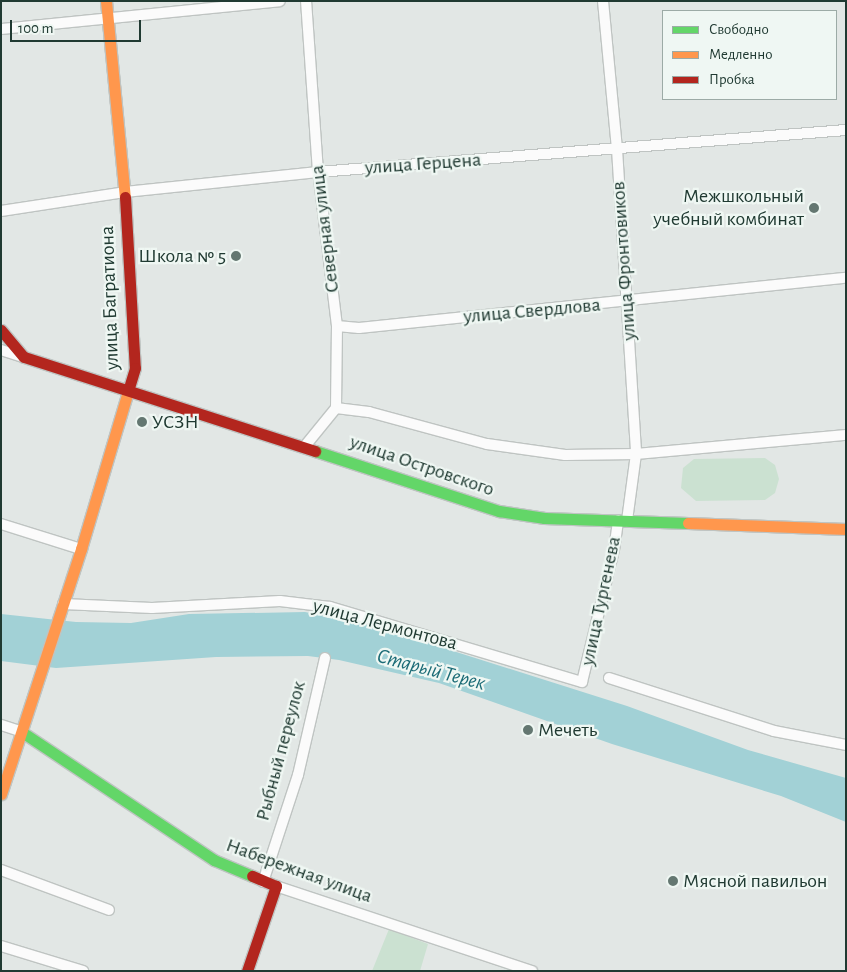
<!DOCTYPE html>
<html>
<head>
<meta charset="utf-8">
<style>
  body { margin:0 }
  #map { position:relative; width:847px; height:972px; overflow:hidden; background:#e2e7e5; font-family:"Alegreya Sans",sans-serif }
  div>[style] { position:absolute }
  .green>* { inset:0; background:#cbe1d1 }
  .water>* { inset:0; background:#a2d1d6 }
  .roads { filter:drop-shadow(1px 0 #bfc4c2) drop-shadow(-1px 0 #bfc4c2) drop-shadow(0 1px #bfc4c2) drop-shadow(0 -1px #bfc4c2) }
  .street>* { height:10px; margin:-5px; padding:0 5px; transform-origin:5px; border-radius:5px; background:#fbfbfb }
  .fast>* { height:11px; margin:-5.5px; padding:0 5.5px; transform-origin:5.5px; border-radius:5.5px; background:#63d668 }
  .slow>* { height:11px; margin:-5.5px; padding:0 5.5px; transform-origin:5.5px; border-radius:5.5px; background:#ff974d }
  .jam>* { height:11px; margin:-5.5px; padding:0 5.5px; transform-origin:5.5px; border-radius:5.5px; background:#b3261e }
  .dots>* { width:14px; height:14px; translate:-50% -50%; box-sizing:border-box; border:2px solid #eff7f3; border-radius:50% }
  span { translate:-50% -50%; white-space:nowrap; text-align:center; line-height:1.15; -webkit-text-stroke:4.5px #eff7f3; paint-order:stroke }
  .street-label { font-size:20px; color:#203a32 }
  .poi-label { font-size:20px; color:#203a32 }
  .right { translate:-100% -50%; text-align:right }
  .left { translate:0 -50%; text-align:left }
  .water-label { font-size:21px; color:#1b6b76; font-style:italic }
  .frame { position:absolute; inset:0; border:2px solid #203a32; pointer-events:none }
  .legend { position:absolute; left:662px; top:10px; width:175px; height:90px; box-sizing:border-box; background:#eff7f3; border:1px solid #9caba6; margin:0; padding:6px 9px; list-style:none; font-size:15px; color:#203a32 }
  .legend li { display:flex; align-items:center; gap:10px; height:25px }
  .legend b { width:25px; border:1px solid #9caba6 }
  .scale { position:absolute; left:10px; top:20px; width:131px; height:22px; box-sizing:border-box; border:2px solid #203a32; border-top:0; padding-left:6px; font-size:15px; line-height:18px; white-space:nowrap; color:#203a32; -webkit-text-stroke:4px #eff7f3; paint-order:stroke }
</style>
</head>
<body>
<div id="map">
  <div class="green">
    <div style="clip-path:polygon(765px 458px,775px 465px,779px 479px,775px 493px,765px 500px,696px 501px,681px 488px,683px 468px,694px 459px)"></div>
    <div style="clip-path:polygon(389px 929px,428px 944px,420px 971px,372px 971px)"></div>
  </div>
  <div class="water">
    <div style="clip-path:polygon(305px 612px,374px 626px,627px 706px,748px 750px,846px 778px,846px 822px,781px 796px,612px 744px,439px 683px,339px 660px,308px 656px,216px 657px,56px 668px,1px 661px,1px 614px,76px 622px,131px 623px,189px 614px)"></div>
  </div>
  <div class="roads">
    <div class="street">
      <div style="left:603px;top:1px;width:149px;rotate:84.6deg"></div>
      <div style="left:617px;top:149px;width:306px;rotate:86.4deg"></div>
      <div style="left:636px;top:454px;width:68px;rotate:97.7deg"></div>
      <div style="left:1px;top:29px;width:280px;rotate:-5.7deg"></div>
      <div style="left:1px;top:211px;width:125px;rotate:-8.7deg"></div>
      <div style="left:125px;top:192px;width:194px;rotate:-5.9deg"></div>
      <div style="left:318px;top:172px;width:530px;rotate:-4.55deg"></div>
      <div style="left:337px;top:326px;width:22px;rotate:5deg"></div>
      <div style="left:359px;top:328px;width:490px;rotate:-5.9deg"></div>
      <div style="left:1px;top:350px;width:23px;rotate:18deg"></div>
      <div style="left:336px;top:408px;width:33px;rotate:7deg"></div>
      <div style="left:369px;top:412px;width:122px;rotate:15.2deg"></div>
      <div style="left:487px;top:444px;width:79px;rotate:8deg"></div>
      <div style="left:565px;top:455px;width:71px;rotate:-0.8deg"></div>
      <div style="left:636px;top:454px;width:211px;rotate:-5.2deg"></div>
      <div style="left:305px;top:446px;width:49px;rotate:-50.8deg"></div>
      <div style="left:336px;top:408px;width:82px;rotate:-89.3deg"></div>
      <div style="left:337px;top:326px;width:155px;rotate:-97deg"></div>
      <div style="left:318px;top:172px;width:171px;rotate:-94deg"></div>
      <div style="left:1px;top:524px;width:84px;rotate:17.4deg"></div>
      <div style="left:63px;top:604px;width:89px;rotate:2.6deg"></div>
      <div style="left:152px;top:608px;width:128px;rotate:-3.1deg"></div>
      <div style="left:280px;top:601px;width:50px;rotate:6.8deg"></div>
      <div style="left:330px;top:607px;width:263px;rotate:16.6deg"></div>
      <div style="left:582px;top:682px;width:136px;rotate:-76.4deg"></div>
      <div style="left:614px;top:550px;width:30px;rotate:-82deg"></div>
      <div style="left:609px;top:678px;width:173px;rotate:17.8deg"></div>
      <div style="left:774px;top:731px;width:73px;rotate:11deg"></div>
      <div style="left:1px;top:725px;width:22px;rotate:18deg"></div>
      <div style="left:1px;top:870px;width:115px;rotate:20.3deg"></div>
      <div style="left:263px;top:882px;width:113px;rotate:-71.9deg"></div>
      <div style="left:298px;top:775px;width:120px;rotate:-77deg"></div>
      <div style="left:276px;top:886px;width:270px;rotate:18.4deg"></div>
      <div style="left:1px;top:946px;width:86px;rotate:17deg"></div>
    </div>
    <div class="fast">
      <div style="left:315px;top:451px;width:194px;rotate:18.1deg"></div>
      <div style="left:499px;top:511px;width:46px;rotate:8.8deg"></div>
      <div style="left:544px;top:518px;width:144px;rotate:2deg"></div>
      <div style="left:22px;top:732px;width:231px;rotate:33.7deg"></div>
      <div style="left:214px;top:860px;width:41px;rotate:22.8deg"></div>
    </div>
    <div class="slow">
      <div style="left:106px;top:1px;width:197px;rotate:84.5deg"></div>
      <div style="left:688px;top:523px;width:158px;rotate:2.2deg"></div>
      <div style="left:1px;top:794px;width:258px;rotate:-71.9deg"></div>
      <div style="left:81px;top:549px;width:168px;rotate:-73.4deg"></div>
    </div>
    <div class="jam">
      <div style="left:125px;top:197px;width:171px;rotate:86.7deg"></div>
      <div style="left:135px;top:368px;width:21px;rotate:107deg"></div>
      <div style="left:1px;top:330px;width:35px;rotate:50deg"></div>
      <div style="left:24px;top:357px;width:306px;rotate:17.9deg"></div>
      <div style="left:247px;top:971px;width:90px;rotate:-71.2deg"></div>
      <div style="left:276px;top:886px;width:26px;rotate:-157deg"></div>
    </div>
  </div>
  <div class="dots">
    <div style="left:814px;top:208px;background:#647771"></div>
    <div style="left:236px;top:256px;background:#647771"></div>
    <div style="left:142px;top:422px;background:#647771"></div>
    <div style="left:528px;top:730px;background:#647771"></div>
    <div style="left:673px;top:881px;background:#647771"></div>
  </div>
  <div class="street-label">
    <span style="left:423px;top:164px;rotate:-4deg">улица Герцена</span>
    <span style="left:325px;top:229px;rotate:-97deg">Северная улица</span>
    <span style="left:624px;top:261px;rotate:-94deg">улица Фронтовиков</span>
    <span style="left:110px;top:298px;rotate:-92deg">улица Багратиона</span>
    <span style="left:532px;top:311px;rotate:-5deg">улица Свердлова</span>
    <span style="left:422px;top:466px;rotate:19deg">улица Островского</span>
    <span style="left:601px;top:601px;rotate:-78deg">улица Тургенева</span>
    <span style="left:385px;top:625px;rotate:15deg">улица Лермонтова</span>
    <span style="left:281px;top:751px;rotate:-75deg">Рыбный переулок</span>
    <span style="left:299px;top:871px;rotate:20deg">Набережная улица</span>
  </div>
  <div class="poi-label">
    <span class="right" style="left:804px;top:208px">Межшкольный<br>учебный комбинат</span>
    <span class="right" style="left:226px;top:256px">Школа № 5</span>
    <span class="left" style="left:152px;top:422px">УСЗН</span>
    <span class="left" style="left:538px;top:730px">Мечеть</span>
    <span class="left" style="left:683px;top:881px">Мясной павильон</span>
  </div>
  <div class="water-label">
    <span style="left:431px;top:670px;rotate:15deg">Старый Терек</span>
  </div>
  <div class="frame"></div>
  <ul class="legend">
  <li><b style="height:6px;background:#63d668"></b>Свободно</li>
  <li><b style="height:6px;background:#ff974d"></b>Медленно</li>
  <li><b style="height:6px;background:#b3261e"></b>Пробка</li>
  </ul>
  <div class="scale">100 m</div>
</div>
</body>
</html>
